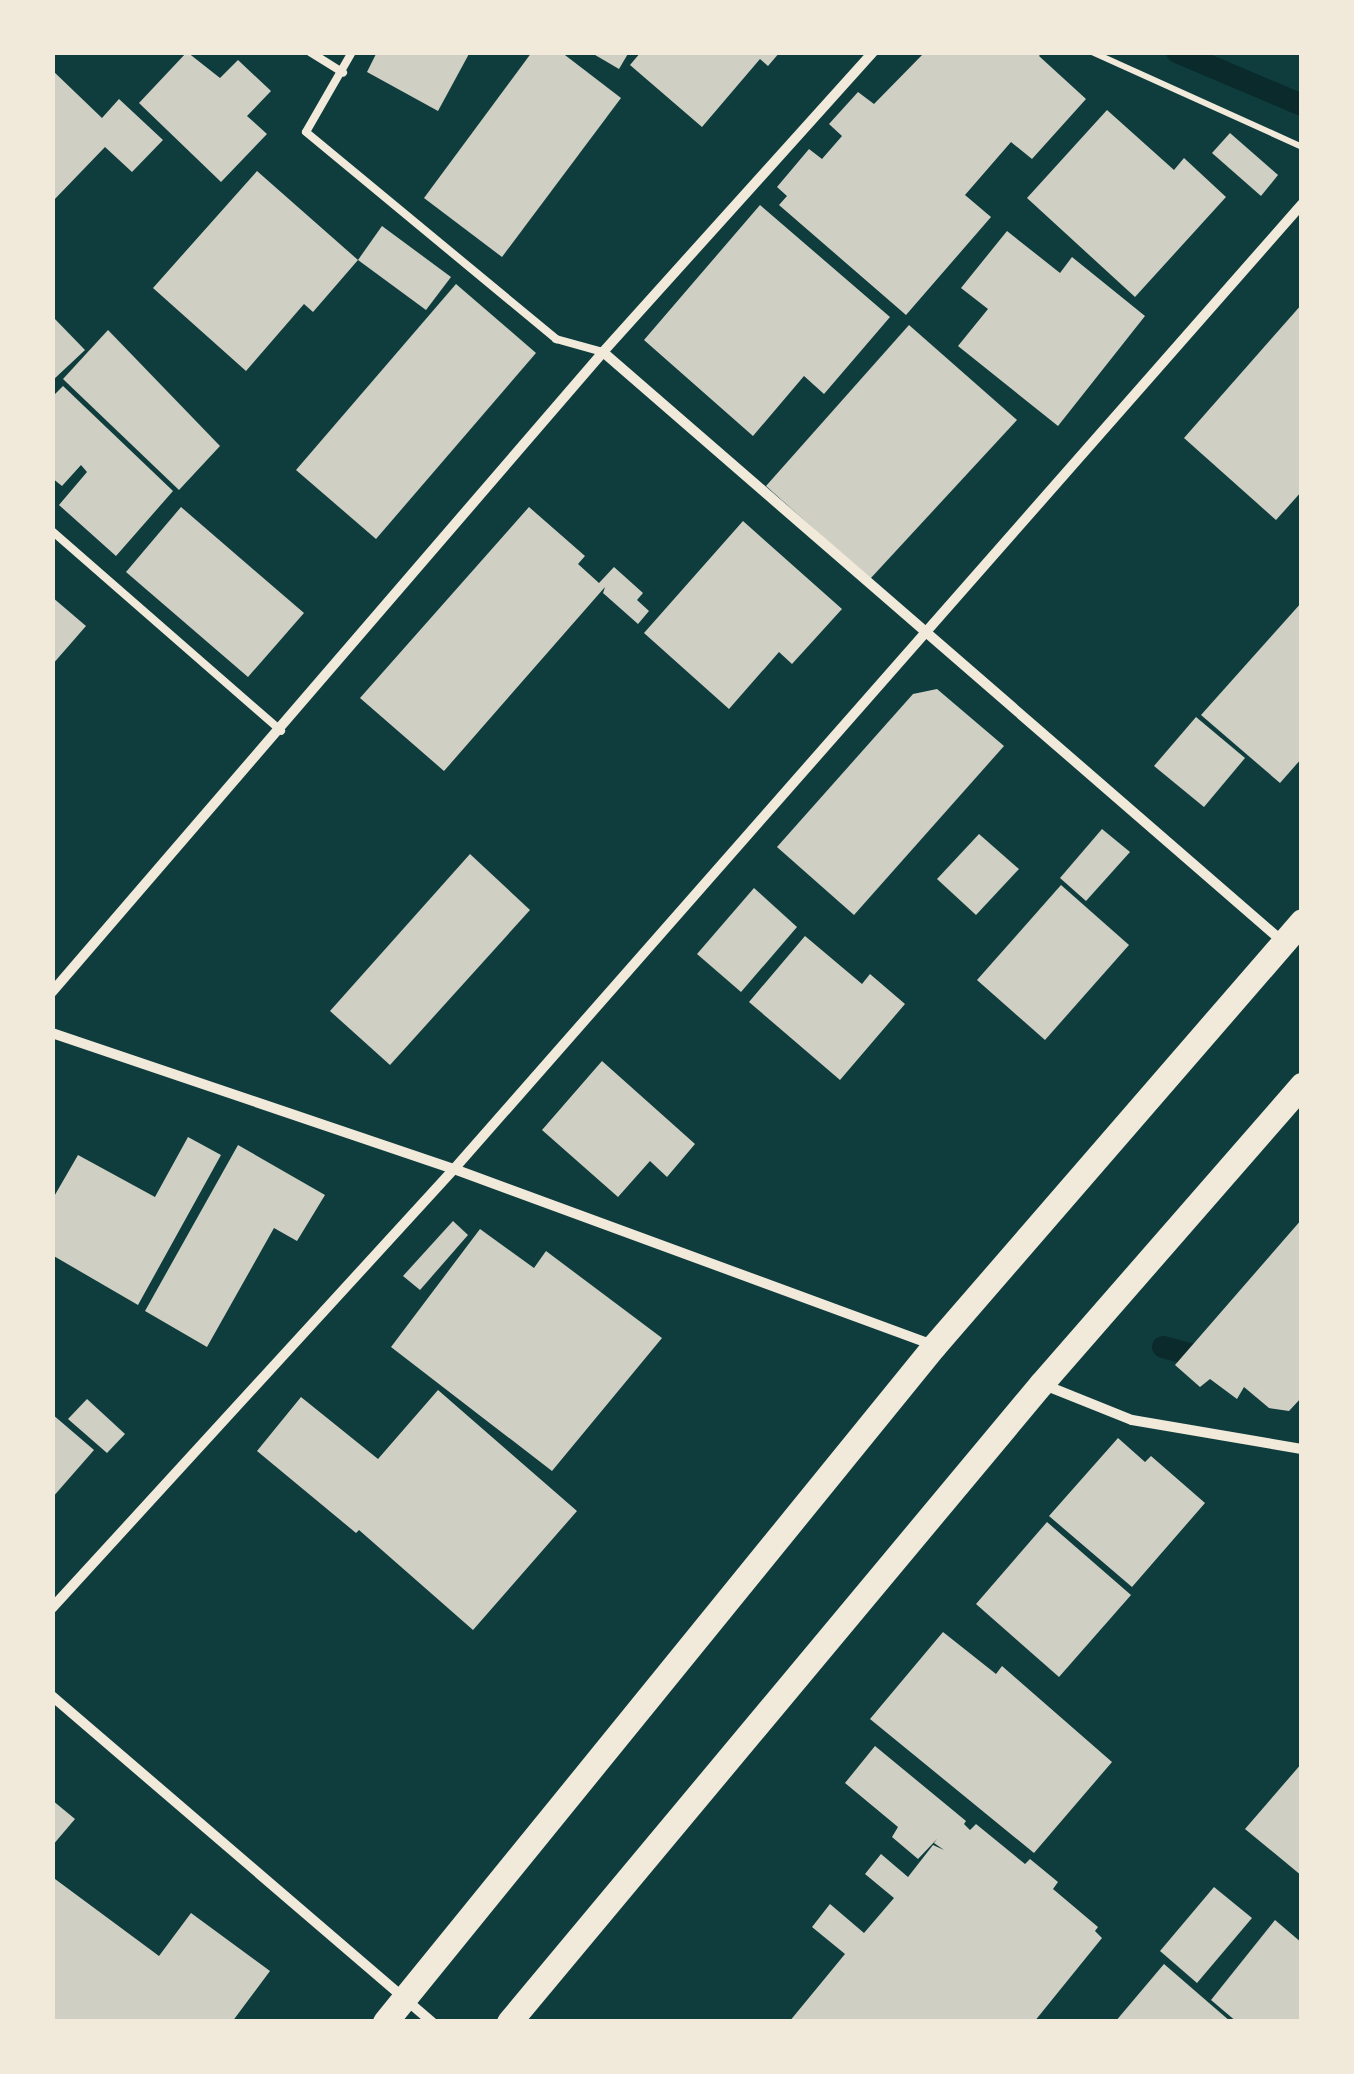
<!DOCTYPE html>
<html>
<head>
<meta charset="utf-8">
<style>
  body { margin:0 }
  #map { position:relative; width:1354px; height:2074px; overflow:hidden; background:#0f3d3e; font-family:"Varela Round",sans-serif }
  div>[style] { position:absolute }
  .stream>* { height:22px; margin:-11px; padding:0 11px; transform-origin:11px; border-radius:11px; background:#0a2a2b }
  .building>* { inset:0; background:#cfcfc3 }
  .path>* { height:6px; margin:-3px; padding:0 3px; transform-origin:3px; border-radius:3px; background:#f1e9da }
  .service>* { height:8px; margin:-4px; padding:0 4px; transform-origin:4px; border-radius:4px; background:#f1e9da }
  .minor>* { height:10px; margin:-5px; padding:0 5px; transform-origin:5px; border-radius:5px; background:#f1e9da }
  .primary>* { height:25px; margin:-12.5px; padding:0 12.5px; transform-origin:12.5px; border-radius:12.5px; background:#f1e9da }
  span { translate:-50% -50%; white-space:nowrap; text-align:center; line-height:1.15; -webkit-text-stroke:10px #f1e9da; paint-order:stroke }
  .frame { position:absolute; inset:0; border:55px solid #f1e9da; pointer-events:none }
</style>
</head>
<body>
<div id="map">
  <div class="stream">
    <div style="left:1177px;top:52px;width:136px;rotate:23deg"></div>
    <div style="left:1163px;top:1347px;width:52px;rotate:14.6deg"></div>
  </div>
  <div class="building">
    <div style="clip-path:polygon(187px 52px,220px 78px,238px 60px,271px 91px,247px 116px,267px 134px,221px 182px,139px 103px)"></div>
    <div style="clip-path:polygon(377px 52px,470px 52px,438px 111px,367px 72px)"></div>
    <div style="clip-path:polygon(532px 52px,561px 52px,621px 98px,502px 257px,424px 198px)"></div>
    <div style="clip-path:polygon(590px 52px,629px 52px,619px 69px)"></div>
    <div style="clip-path:polygon(641px 52px,780px 52px,768px 66px,760px 59px,702px 127px,630px 65px)"></div>
    <div style="clip-path:polygon(925px 52px,1042px 52px,1039px 56px,1086px 99px,1032px 159px,1011px 142px,965px 195px,991px 217px,906px 315px,779px 205px,787px 196px,777px 187px,809px 149px,822px 159px,842px 136px,829px 124px,858px 92px,874px 104px)"></div>
    <div style="clip-path:polygon(52px 70px,102px 118px,119px 99px,163px 140px,132px 172px,105px 147px,52px 202px)"></div>
    <div style="clip-path:polygon(1107px 110px,1174px 170px,1184px 158px,1226px 197px,1135px 297px,1027px 198px)"></div>
    <div style="clip-path:polygon(1230px 133px,1278px 175px,1261px 196px,1212px 153px)"></div>
    <div style="clip-path:polygon(257px 171px,358px 260px,313px 312px,304px 304px,246px 371px,153px 288px)"></div>
    <div style="clip-path:polygon(760px 205px,890px 317px,824px 394px,804px 376px,753px 436px,644px 340px)"></div>
    <div style="clip-path:polygon(382px 226px,451px 277px,426px 310px,358px 260px)"></div>
    <div style="clip-path:polygon(1007px 231px,1060px 273px,1072px 257px,1145px 316px,1058px 426px,958px 346px,988px 309px,961px 288px)"></div>
    <div style="clip-path:polygon(456px 284px,536px 353px,376px 539px,296px 470px)"></div>
    <div style="clip-path:polygon(1302px 304px,1302px 491px,1276px 520px,1184px 438px)"></div>
    <div style="clip-path:polygon(52px 316px,85px 350px,52px 381px)"></div>
    <div style="clip-path:polygon(909px 325px,1017px 420px,870px 579px,766px 486px)"></div>
    <div style="clip-path:polygon(108px 330px,220px 446px,179px 490px,63px 379px)"></div>
    <div style="clip-path:polygon(63px 386px,173px 491px,116px 556px,59px 505px,87px 472px,81px 465px,62px 486px,52px 478px,52px 397px)"></div>
    <div style="clip-path:polygon(181px 507px,304px 613px,248px 677px,126px 572px)"></div>
    <div style="clip-path:polygon(529px 507px,585px 556px,578px 564px,599px 583px,614px 567px,643px 593px,637px 600px,649px 611px,638px 624px,603px 593px,605px 587px,444px 771px,360px 698px)"></div>
    <div style="clip-path:polygon(743px 521px,842px 609px,792px 664px,779px 652px,729px 709px,644px 633px)"></div>
    <div style="clip-path:polygon(52px 597px,86px 626px,52px 665px)"></div>
    <div style="clip-path:polygon(1302px 602px,1302px 758px,1280px 783px,1201px 715px)"></div>
    <div style="clip-path:polygon(937px 689px,1004px 746px,854px 915px,777px 847px,913px 694px)"></div>
    <div style="clip-path:polygon(1196px 717px,1245px 758px,1204px 807px,1154px 766px)"></div>
    <div style="clip-path:polygon(1102px 829px,1130px 852px,1086px 901px,1060px 878px)"></div>
    <div style="clip-path:polygon(979px 834px,1019px 869px,976px 915px,937px 879px)"></div>
    <div style="clip-path:polygon(470px 854px,530px 910px,390px 1065px,330px 1011px)"></div>
    <div style="clip-path:polygon(1061px 885px,1129px 945px,1045px 1040px,977px 980px)"></div>
    <div style="clip-path:polygon(754px 888px,797px 927px,741px 992px,697px 954px)"></div>
    <div style="clip-path:polygon(805px 936px,862px 984px,870px 974px,905px 1004px,840px 1080px,749px 1002px)"></div>
    <div style="clip-path:polygon(602px 1061px,695px 1144px,667px 1177px,650px 1161px,618px 1197px,542px 1130px)"></div>
    <div style="clip-path:polygon(188px 1137px,221px 1155px,138px 1305px,52px 1255px,52px 1200px,78px 1155px,155px 1197px)"></div>
    <div style="clip-path:polygon(238px 1145px,325px 1195px,297px 1241px,274px 1228px,207px 1347px,145px 1311px)"></div>
    <div style="clip-path:polygon(1302px 1219px,1302px 1397px,1289px 1411px,1269px 1408px,1244px 1387px,1237px 1399px,1210px 1379px,1200px 1387px,1175px 1365px)"></div>
    <div style="clip-path:polygon(453px 1221px,468px 1235px,420px 1290px,403px 1276px)"></div>
    <div style="clip-path:polygon(480px 1229px,534px 1268px,546px 1251px,662px 1338px,552px 1471px,391px 1347px)"></div>
    <div style="clip-path:polygon(438px 1390px,577px 1511px,473px 1630px,359px 1530px,356px 1533px,257px 1451px,301px 1397px,378px 1459px)"></div>
    <div style="clip-path:polygon(87px 1399px,125px 1434px,107px 1453px,68px 1419px)"></div>
    <div style="clip-path:polygon(52px 1414px,94px 1450px,52px 1498px)"></div>
    <div style="clip-path:polygon(1118px 1438px,1145px 1462px,1151px 1456px,1205px 1503px,1132px 1587px,1049px 1516px)"></div>
    <div style="clip-path:polygon(1047px 1522px,1131px 1595px,1059px 1677px,976px 1604px)"></div>
    <div style="clip-path:polygon(943px 1632px,996px 1674px,1002px 1666px,1112px 1762px,1034px 1853px,870px 1719px)"></div>
    <div style="clip-path:polygon(875px 1746px,966px 1821px,964px 1824px,970px 1830px,976px 1824px,1025px 1864px,1030px 1859px,1058px 1882px,1053px 1889px,1098px 1927px,1095px 1931px,1102px 1938px,1034px 2022px,789px 2022px,845px 1954px,812px 1927px,830px 1904px,864px 1933px,894px 1898px,865px 1874px,881px 1854px,908px 1877px,933px 1845px,944px 1850px,934px 1843px,937px 1839px,918px 1859px,892px 1837px,898px 1827px,845px 1783px)"></div>
    <div style="clip-path:polygon(1302px 1763px,1302px 1876px,1245px 1829px)"></div>
    <div style="clip-path:polygon(52px 1800px,75px 1819px,52px 1846px)"></div>
    <div style="clip-path:polygon(55px 1879px,159px 1956px,191px 1913px,270px 1971px,232px 2022px,52px 2022px)"></div>
    <div style="clip-path:polygon(1214px 1887px,1252px 1918px,1197px 1983px,1160px 1951px)"></div>
    <div style="clip-path:polygon(1275px 1920px,1302px 1943px,1302px 2022px,1237px 2022px,1211px 2000px)"></div>
    <div style="clip-path:polygon(1164px 1964px,1231px 2022px,1115px 2022px)"></div>
  </div>
  <div class="path">
    <div style="left:1092px;top:52px;width:230px;rotate:24.3deg"></div>
  </div>
  <div class="service">
    <div style="left:310px;top:52px;width:39px;rotate:32deg"></div>
    <div style="left:352px;top:52px;width:92px;rotate:119.9deg"></div>
    <div style="left:306px;top:132px;width:325px;rotate:39.6deg"></div>
    <div style="left:556px;top:339px;width:49px;rotate:15.5deg"></div>
    <div style="left:52px;top:531px;width:304px;rotate:41.1deg"></div>
  </div>
  <div class="minor">
    <div style="left:603px;top:352px;width:899px;rotate:40.94deg"></div>
    <div style="left:52px;top:992px;width:845px;rotate:-49.27deg"></div>
    <div style="left:603px;top:352px;width:404px;rotate:-48deg"></div>
    <div style="left:52px;top:1033px;width:424px;rotate:18.7deg"></div>
    <div style="left:454px;top:1169px;width:510px;rotate:20.17deg"></div>
    <div style="left:1042px;top:1384px;width:97px;rotate:21.8deg"></div>
    <div style="left:1132px;top:1420px;width:172px;rotate:9.7deg"></div>
    <div style="left:52px;top:1608px;width:595px;rotate:-47.52deg"></div>
    <div style="left:454px;top:1169px;width:1285px;rotate:-48.69deg"></div>
    <div style="left:52px;top:1696px;width:501px;rotate:40.63deg"></div>
  </div>
  <div class="primary">
    <div style="left:385px;top:2022px;width:871px;rotate:-50.92deg"></div>
    <div style="left:934px;top:1346px;width:562px;rotate:-49.11deg"></div>
    <div style="left:509px;top:2022px;width:831px;rotate:-50.18deg"></div>
    <div style="left:1041px;top:1384px;width:397px;rotate:-48.9deg"></div>
  </div>
  <div class="frame"></div>
</div>
</body>
</html>
